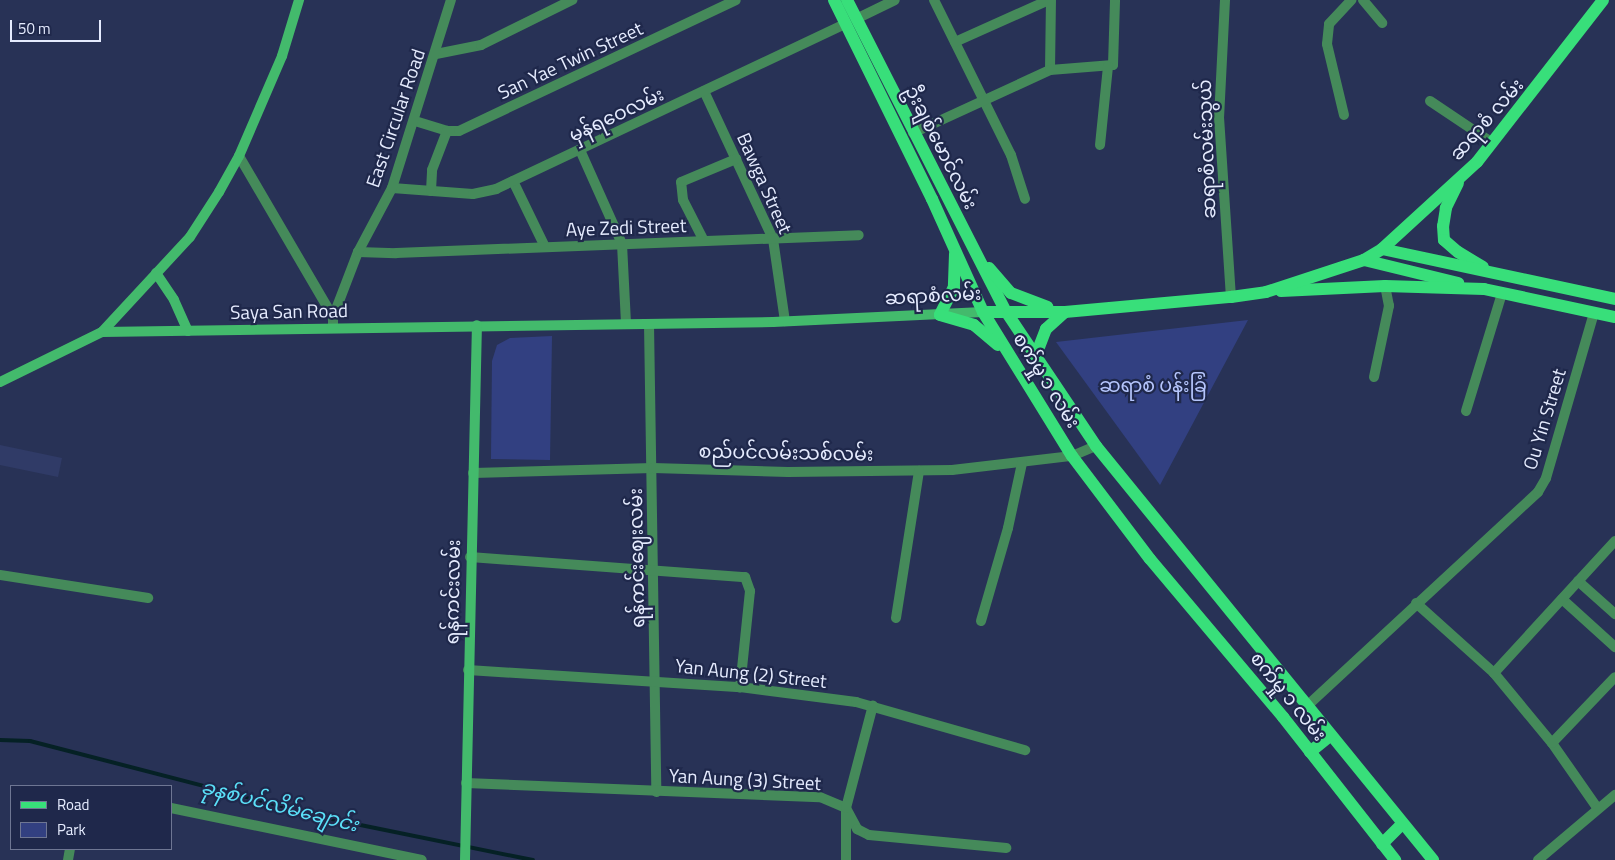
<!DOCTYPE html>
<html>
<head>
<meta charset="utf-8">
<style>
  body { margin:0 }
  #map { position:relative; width:1615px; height:860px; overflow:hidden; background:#283256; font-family:"Titillium Web","Noto Sans Myanmar",sans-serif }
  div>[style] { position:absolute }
  .built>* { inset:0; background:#303b67 }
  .green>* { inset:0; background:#324081 }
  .stream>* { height:4px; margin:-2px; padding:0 2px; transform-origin:2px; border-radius:2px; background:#052125 }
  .street>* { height:10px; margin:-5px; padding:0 5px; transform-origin:5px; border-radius:5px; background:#458a5a }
  .secondary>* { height:10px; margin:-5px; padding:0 5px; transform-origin:5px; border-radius:5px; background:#43ba6c }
  .primary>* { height:12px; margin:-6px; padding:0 6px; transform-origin:6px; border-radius:6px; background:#38df7a }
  span { translate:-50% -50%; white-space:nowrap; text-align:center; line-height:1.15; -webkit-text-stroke:4.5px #1f284b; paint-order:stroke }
  .street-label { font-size:19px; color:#e5ebfe }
  .park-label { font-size:19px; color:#b5c5fc }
  .water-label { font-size:20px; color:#5be0f8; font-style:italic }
  .legend { position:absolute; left:10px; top:785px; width:162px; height:65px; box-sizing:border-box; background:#1f284b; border:1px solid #6e7693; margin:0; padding:6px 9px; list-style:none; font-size:15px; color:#e5ebfe }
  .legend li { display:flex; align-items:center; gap:10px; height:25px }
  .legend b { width:25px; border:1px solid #6e7693 }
  .scale { position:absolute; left:10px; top:20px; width:91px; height:22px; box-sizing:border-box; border:2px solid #e5ebfe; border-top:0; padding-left:6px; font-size:15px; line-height:18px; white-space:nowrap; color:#e5ebfe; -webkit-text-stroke:4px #1f284b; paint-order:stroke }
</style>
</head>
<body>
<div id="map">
  <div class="built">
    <div style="clip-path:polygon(0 445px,62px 458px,58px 477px,0 465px)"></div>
  </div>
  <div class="green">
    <div style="clip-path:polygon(1248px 320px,1160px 485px,1056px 342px)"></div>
    <div style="clip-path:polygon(552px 336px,550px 460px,491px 459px,492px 361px,497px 345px,510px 338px)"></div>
  </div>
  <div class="stream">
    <div style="left:0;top:740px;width:30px;rotate:2deg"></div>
    <div style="left:30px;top:741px;width:311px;rotate:14.5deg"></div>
    <div style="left:331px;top:819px;width:206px;rotate:11.5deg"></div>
  </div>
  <div class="street">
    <div style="left:934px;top:0;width:173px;rotate:63.6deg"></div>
    <div style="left:1011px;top:155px;width:46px;rotate:72.3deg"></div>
    <div style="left:1225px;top:0;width:117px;rotate:92.9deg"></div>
    <div style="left:1219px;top:117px;width:180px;rotate:86.2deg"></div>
    <div style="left:1363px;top:0;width:30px;rotate:50deg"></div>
    <div style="left:856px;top:19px;width:43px;rotate:-26deg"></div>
    <div style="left:955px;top:42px;width:103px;rotate:-24.1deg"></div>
    <div style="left:436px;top:54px;width:46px;rotate:-11.3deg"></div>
    <div style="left:481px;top:45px;width:102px;rotate:-26.3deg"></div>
    <div style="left:1050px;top:70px;width:70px;rotate:-89.2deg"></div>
    <div style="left:704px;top:91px;width:163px;rotate:65deg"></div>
    <div style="left:773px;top:239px;width:83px;rotate:81.7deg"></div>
    <div style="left:1430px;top:101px;width:73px;rotate:33.9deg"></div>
    <div style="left:1344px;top:115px;width:73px;rotate:-103.5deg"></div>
    <div style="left:1327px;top:44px;width:20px;rotate:-84deg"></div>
    <div style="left:1329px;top:24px;width:33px;rotate:-47deg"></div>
    <div style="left:415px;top:121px;width:34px;rotate:17deg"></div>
    <div style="left:447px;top:131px;width:12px"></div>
    <div style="left:459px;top:131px;width:306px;rotate:-25.3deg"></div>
    <div style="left:913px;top:133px;width:151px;rotate:-24.7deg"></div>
    <div style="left:1050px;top:70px;width:63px;rotate:-4.5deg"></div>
    <div style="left:1113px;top:65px;width:65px;rotate:-88.2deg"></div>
    <div style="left:1100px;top:145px;width:79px;rotate:-84.2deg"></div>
    <div style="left:580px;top:150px;width:103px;rotate:65.9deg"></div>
    <div style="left:622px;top:244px;width:80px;rotate:87.1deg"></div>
    <div style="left:239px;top:156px;width:186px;rotate:59.7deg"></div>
    <div style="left:513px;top:181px;width:73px;rotate:64.1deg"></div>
    <div style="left:392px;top:188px;width:81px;rotate:4.2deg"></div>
    <div style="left:473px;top:194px;width:24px;rotate:-12deg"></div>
    <div style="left:496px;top:189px;width:386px;rotate:-25.3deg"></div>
    <div style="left:431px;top:191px;width:21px;rotate:-87deg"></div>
    <div style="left:432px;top:170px;width:42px;rotate:-69deg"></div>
    <div style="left:704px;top:241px;width:46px;rotate:-117.1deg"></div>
    <div style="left:683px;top:200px;width:18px;rotate:-96deg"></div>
    <div style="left:681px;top:182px;width:60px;rotate:-22.7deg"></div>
    <div style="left:358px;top:252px;width:38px;rotate:2deg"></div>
    <div style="left:396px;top:253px;width:463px;rotate:-2.2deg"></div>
    <div style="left:649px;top:324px;width:468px;rotate:89.1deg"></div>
    <div style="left:333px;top:327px;width:10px;rotate:-90deg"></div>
    <div style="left:333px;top:317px;width:70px;rotate:-69deg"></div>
    <div style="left:358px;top:252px;width:72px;rotate:-62deg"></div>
    <div style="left:392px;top:188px;width:197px;rotate:-72.6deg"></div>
    <div style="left:1374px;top:377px;width:73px;rotate:-78.1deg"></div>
    <div style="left:1389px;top:306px;width:20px;rotate:-101deg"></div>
    <div style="left:1466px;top:411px;width:123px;rotate:-73deg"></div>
    <div style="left:473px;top:473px;width:180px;rotate:-1.6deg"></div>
    <div style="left:653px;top:468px;width:135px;rotate:1.7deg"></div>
    <div style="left:788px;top:472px;width:164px;rotate:-0.7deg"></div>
    <div style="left:952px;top:470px;width:121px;rotate:-6.7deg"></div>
    <div style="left:1072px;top:456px;width:26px;rotate:-23deg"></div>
    <div style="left:470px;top:557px;width:276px;rotate:4.2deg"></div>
    <div style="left:745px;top:577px;width:15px;rotate:70deg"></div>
    <div style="left:750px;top:591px;width:97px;rotate:95.9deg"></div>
    <div style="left:0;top:575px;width:150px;rotate:8.8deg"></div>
    <div style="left:1578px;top:581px;width:50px;rotate:41.7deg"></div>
    <div style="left:1562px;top:599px;width:72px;rotate:42.2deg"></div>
    <div style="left:1416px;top:603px;width:105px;rotate:41.9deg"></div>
    <div style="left:1494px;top:673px;width:91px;rotate:50.4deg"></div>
    <div style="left:1552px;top:743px;width:80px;rotate:55.1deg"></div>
    <div style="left:896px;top:618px;width:149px;rotate:-81.1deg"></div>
    <div style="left:981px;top:621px;width:97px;rotate:-73.8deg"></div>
    <div style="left:1008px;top:528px;width:66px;rotate:-77.8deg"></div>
    <div style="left:468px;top:670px;width:273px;rotate:3.6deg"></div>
    <div style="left:740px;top:687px;width:117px;rotate:7.4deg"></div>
    <div style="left:856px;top:702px;width:176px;rotate:15.9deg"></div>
    <div style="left:1494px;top:673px;width:179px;rotate:-47.5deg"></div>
    <div style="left:1307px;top:706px;width:315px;rotate:-42.8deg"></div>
    <div style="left:1538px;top:492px;width:16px;rotate:-60deg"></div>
    <div style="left:1546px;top:478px;width:172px;rotate:-73.8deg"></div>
    <div style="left:1552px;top:743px;width:91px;rotate:-46.3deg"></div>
    <div style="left:466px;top:783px;width:354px;rotate:2.3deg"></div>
    <div style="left:820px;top:797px;width:28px;rotate:23deg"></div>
    <div style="left:846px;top:808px;width:24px;rotate:62deg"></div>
    <div style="left:857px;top:829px;width:13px;rotate:27deg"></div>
    <div style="left:869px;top:835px;width:138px;rotate:5.4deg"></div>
    <div style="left:171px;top:808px;width:256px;rotate:11.7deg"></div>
    <div style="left:68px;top:860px;width:11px;rotate:-80deg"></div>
    <div style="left:846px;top:860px;width:52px;rotate:-90deg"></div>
    <div style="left:846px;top:808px;width:106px;rotate:-75.3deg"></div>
    <div style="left:1538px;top:860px;width:101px;rotate:-40.2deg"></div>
  </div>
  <div class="secondary">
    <div style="left:156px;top:273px;width:32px;rotate:56deg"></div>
    <div style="left:174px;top:300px;width:34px;rotate:66deg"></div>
    <div style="left:102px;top:332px;width:129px;rotate:-47.2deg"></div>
    <div style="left:190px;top:237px;width:54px;rotate:-57.2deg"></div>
    <div style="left:219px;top:192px;width:41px;rotate:-60.9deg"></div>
    <div style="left:239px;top:156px;width:109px;rotate:-66.7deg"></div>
    <div style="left:282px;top:56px;width:59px;rotate:-73.1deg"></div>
    <div style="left:0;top:382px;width:114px;rotate:-26.1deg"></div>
    <div style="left:102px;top:332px;width:671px;rotate:-0.85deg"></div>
    <div style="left:773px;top:322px;width:210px;rotate:-2.7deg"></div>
    <div style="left:465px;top:860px;width:535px;rotate:-88.72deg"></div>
  </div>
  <div class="primary">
    <div style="left:834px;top:0;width:222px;rotate:63.8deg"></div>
    <div style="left:932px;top:199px;width:124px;rotate:65.7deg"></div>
    <div style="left:983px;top:312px;width:169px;rotate:58.3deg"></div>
    <div style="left:1072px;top:456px;width:129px;rotate:52.9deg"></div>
    <div style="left:1150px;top:559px;width:207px;rotate:49.9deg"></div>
    <div style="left:1283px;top:717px;width:182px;rotate:51.9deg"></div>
    <div style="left:847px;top:0;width:348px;rotate:63deg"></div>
    <div style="left:1005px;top:310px;width:164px;rotate:56.2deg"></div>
    <div style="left:1096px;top:446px;width:534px;rotate:50.85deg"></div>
    <div style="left:1458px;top:183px;width:28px;rotate:116deg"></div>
    <div style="left:1446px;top:208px;width:18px;rotate:99deg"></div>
    <div style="left:1443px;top:226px;width:14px;rotate:86deg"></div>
    <div style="left:1444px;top:240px;width:18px;rotate:41deg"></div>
    <div style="left:1458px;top:252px;width:29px;rotate:31deg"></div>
    <div style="left:1382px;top:249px;width:238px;rotate:12.1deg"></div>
    <div style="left:955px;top:254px;width:33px;rotate:92deg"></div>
    <div style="left:954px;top:287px;width:31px;rotate:117deg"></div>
    <div style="left:940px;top:315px;width:35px;rotate:16deg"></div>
    <div style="left:974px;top:325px;width:31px;rotate:40deg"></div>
    <div style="left:1364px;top:260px;width:97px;rotate:13.7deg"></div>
    <div style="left:989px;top:268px;width:33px;rotate:49deg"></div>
    <div style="left:1011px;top:293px;width:39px;rotate:21deg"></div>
    <div style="left:1281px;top:291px;width:104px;rotate:-2.8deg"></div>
    <div style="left:1385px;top:286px;width:99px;rotate:1.7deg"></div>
    <div style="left:1484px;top:289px;width:134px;rotate:12.1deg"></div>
    <div style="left:983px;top:312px;width:82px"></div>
    <div style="left:1065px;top:312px;width:167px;rotate:-5.2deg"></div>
    <div style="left:1231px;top:297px;width:35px;rotate:-8deg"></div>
    <div style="left:1266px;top:292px;width:103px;rotate:-18.1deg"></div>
    <div style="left:1364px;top:260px;width:21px;rotate:-31deg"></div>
    <div style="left:1382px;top:249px;width:129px;rotate:-42.5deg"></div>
    <div style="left:1477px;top:162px;width:205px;rotate:-52.1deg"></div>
    <div style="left:1036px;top:355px;width:28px;rotate:-69deg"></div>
    <div style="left:1046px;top:329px;width:25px;rotate:-42deg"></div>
    <div style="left:1310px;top:752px;width:27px;rotate:-39deg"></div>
    <div style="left:1382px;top:844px;width:28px;rotate:-45deg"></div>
  </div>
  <div class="street-label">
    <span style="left:570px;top:60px;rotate:-25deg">San Yae Twin Street</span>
    <span style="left:616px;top:114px;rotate:-25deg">မှန်ရဝေလမ်း</span>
    <span style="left:395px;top:118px;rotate:-71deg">East Circular Road</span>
    <span style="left:1486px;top:119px;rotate:-49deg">ဆရာစံ လမ်း</span>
    <span style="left:942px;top:147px;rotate:63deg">ဦးချစ်မောင်လမ်း</span>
    <span style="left:1206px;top:149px;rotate:-92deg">ဆရာစံလမ်းသွယ်</span>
    <span style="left:765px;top:183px;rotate:66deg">Bawga Street</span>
    <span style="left:626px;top:227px;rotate:-2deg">Aye Zedi Street</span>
    <span style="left:933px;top:295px;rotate:-3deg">ဆရာစံလမ်း</span>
    <span style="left:289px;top:311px;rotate:-1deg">Saya San Road</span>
    <span style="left:1047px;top:380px;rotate:58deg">စက်မှု ၁ လမ်း</span>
    <span style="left:1544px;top:419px;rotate:-73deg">Ou Yin Street</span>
    <span style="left:786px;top:452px;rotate:1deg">စည်ပင်လမ်းသစ်လမ်း</span>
    <span style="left:636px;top:558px;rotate:-91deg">ရန်ကင်းဈေးလမ်း</span>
    <span style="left:452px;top:592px;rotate:-89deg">ရန်ကင်းလမ်း</span>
    <span style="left:751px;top:673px;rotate:6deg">Yan Aung (2) Street</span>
    <span style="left:1289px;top:696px;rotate:51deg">စက်မှု ၁ လမ်း</span>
    <span style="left:745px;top:779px;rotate:3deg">Yan Aung (3) Street</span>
  </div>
  <div class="park-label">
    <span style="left:1153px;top:385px">ဆရာစံ ပန်းခြံ</span>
  </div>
  <div class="water-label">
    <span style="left:280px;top:805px;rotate:14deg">ခုနစ်ပင်လိမ်ချောင်း</span>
  </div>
  <ul class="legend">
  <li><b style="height:6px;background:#38df7a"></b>Road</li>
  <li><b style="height:14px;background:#324081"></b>Park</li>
  </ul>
  <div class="scale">50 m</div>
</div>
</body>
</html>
